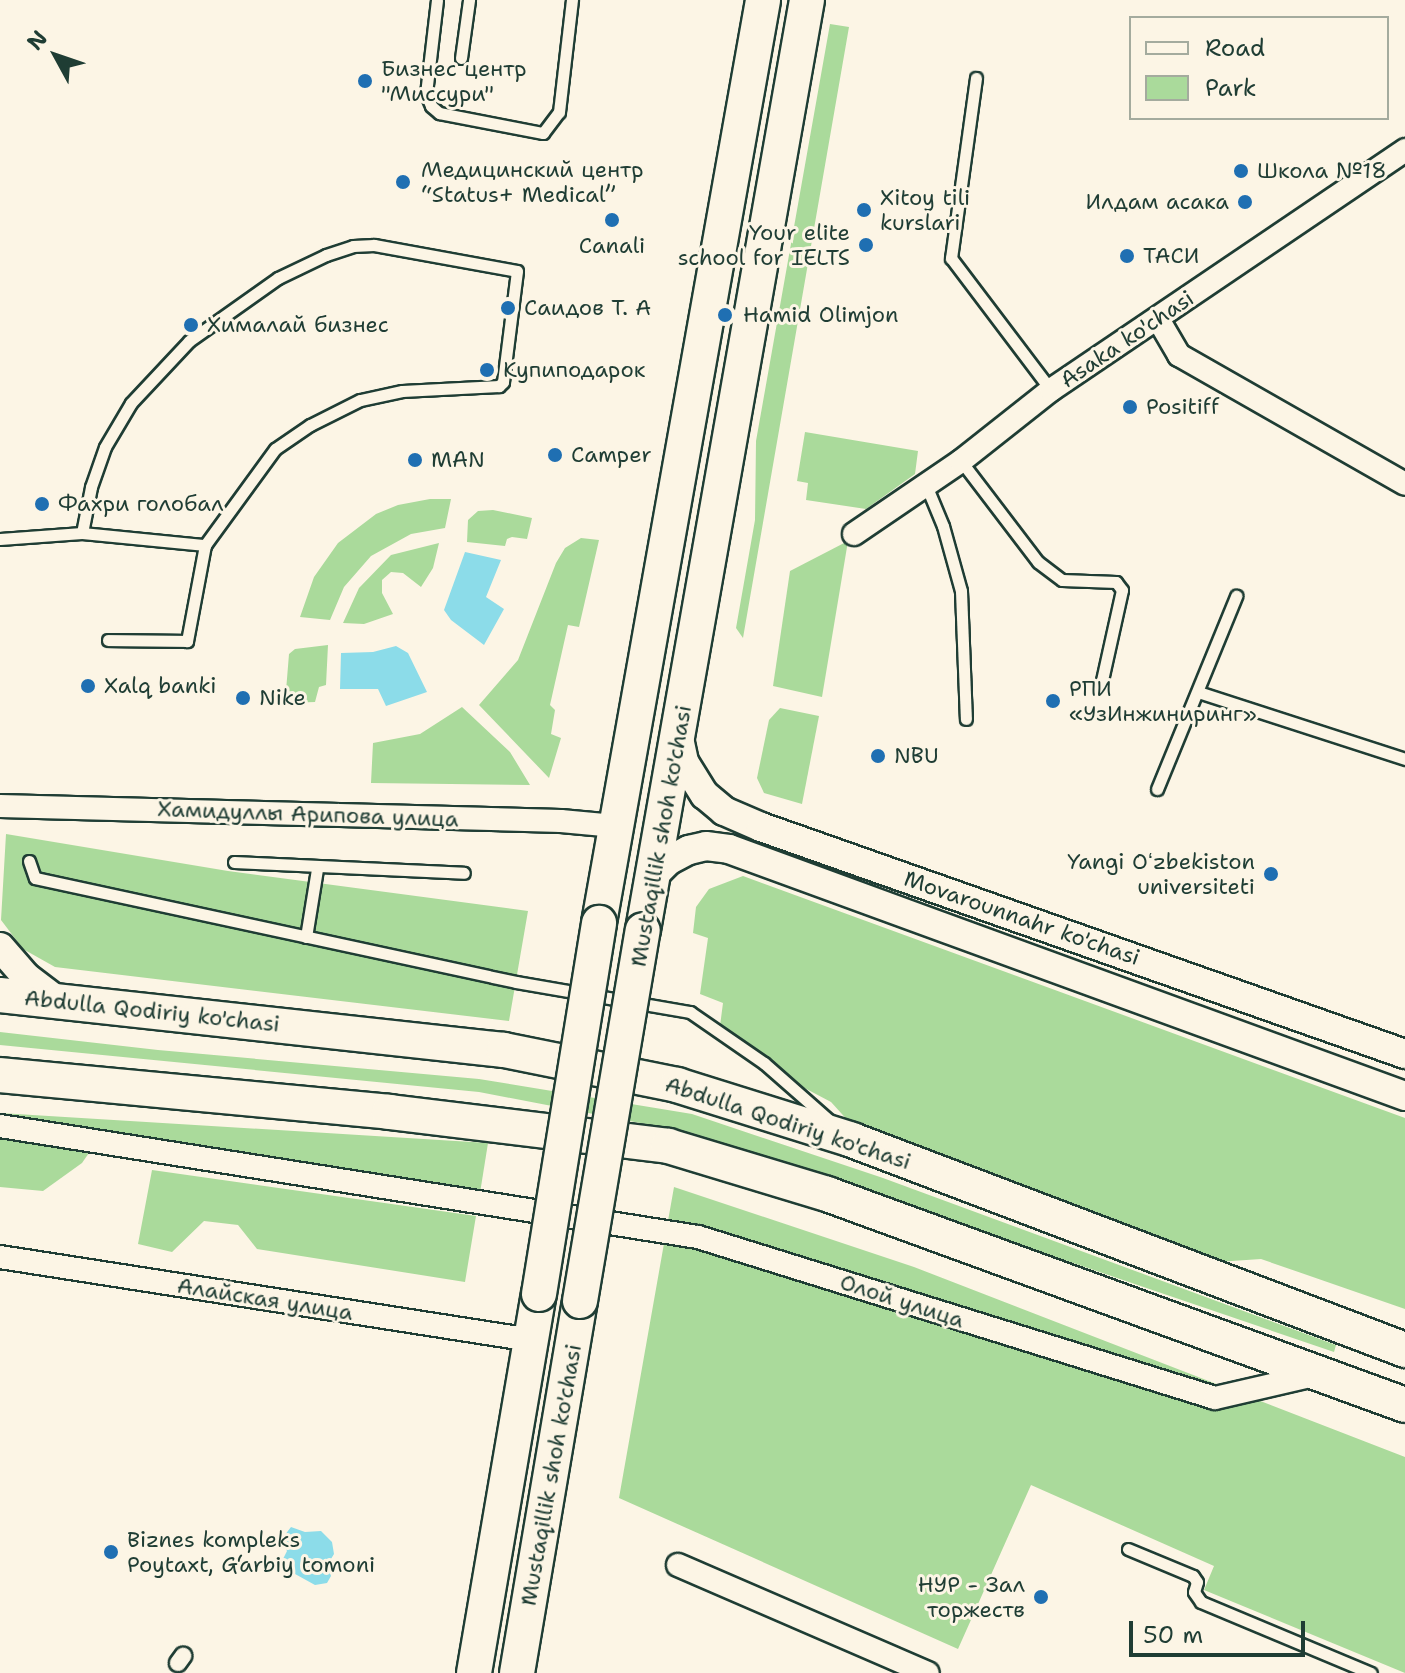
<!DOCTYPE html>
<html>
<head>
<meta charset="utf-8">
<style>
  body { margin:0 }
  #map { position:relative; width:1405px; height:1673px; overflow:hidden; background:#fcf5e5; font-family:"Shantell Sans",sans-serif }
  div>[style] { position:absolute }
  .green>* { inset:0; background:#aada9b }
  .water>* { inset:0; background:#8cdce9 }
  .roads { filter:drop-shadow(2px 0 #1f3d34) drop-shadow(-2px 0 #1f3d34) drop-shadow(0 2px #1f3d34) drop-shadow(0 -2px #1f3d34) }
  .service>* { height:11px; margin:-5.5px; padding:0 5.5px; transform-origin:5.5px; border-radius:5.5px; background:#fcf5e5 }
  .pedestrian>* { height:16px; margin:-8px; padding:0 8px; transform-origin:8px; border-radius:8px; background:#fcf5e5 }
  .minor>* { height:22px; margin:-11px; padding:0 11px; transform-origin:11px; border-radius:11px; background:#fcf5e5 }
  .tertiary>* { height:28px; margin:-14px; padding:0 14px; transform-origin:14px; border-radius:14px; background:#fcf5e5 }
  .primary>* { height:34px; margin:-17px; padding:0 17px; transform-origin:17px; border-radius:17px; background:#fcf5e5 }
  .bridges { filter:drop-shadow(2px 0 #1f3d34) drop-shadow(-2px 0 #1f3d34) drop-shadow(0 2px #1f3d34) drop-shadow(0 -2px #1f3d34) }
  .primary-bridge>* { height:34px; margin:-17px; padding:0 17px; transform-origin:17px; border-radius:17px; background:#fcf5e5 }
  .dots>* { width:22px; height:22px; translate:-50% -50%; box-sizing:border-box; border:4px solid #fcf5e5; border-radius:50% }
  span { translate:-50% -50%; white-space:nowrap; text-align:center; line-height:1.15; -webkit-text-stroke:6px #fcf5e5; paint-order:stroke }
  .poi-label { font-size:22px; color:#1f3d34 }
  .left { translate:0 -50%; text-align:left }
  .right { translate:-100% -50%; text-align:right }
  .street-label { font-size:22px; color:#1f3d34 }
  .legend { position:absolute; left:1129px; top:16px; width:260px; height:104px; box-sizing:border-box; background:#fcf5e5; border:2px solid #a4ab9e; margin:0; padding:10px 14px; list-style:none; font-size:24px; color:#1f3d34 }
  .legend li { display:flex; align-items:center; gap:16px; height:40px }
  .legend b { width:40px; border:2px solid #a4ab9e }
  .north { position:absolute; left:16px; top:16px; width:80px; height:80px; -webkit-text-stroke:6px #fcf5e5; paint-order:stroke; rotate:310deg; font-size:22px; font-weight:700; line-height:32px; text-align:center; color:#1f3d34 }
  .north::after { content:''; display:block; margin:auto; width:28px; height:36px; background:#1f3d34; clip-path:polygon(50% 0,100% 100%,50% 72%,0 100%) }
  .scale { position:absolute; left:1129px; top:1621px; width:176px; height:36px; box-sizing:border-box; border:4px solid #1f3d34; border-top:0; padding-left:10px; font-size:24px; line-height:28px; white-space:nowrap; color:#1f3d34; -webkit-text-stroke:6px #fcf5e5; paint-order:stroke }
</style>
</head>
<body>
<div id="map">
  <div class="green">
    <div style="clip-path:polygon(830px 24px,849px 27px,743px 638px,736px 628px,755px 520px,756px 441px)"></div>
    <div style="clip-path:polygon(805px 432px,918px 451px,915px 474px,866px 509px,806px 500px,808px 483px,797px 481px)"></div>
    <div style="clip-path:polygon(430px 499px,451px 499px,445px 528px,411px 534px,371px 556px,344px 587px,330px 620px,300px 617px,314px 577px,338px 543px,376px 514px,398px 505px)"></div>
    <div style="clip-path:polygon(493px 510px,532px 518px,527px 539px,512px 537px,507px 539px,505px 546px,467px 542px,468px 520px,478px 511px)"></div>
    <div style="clip-path:polygon(581px 538px,599px 540px,579px 627px,568px 625px,550px 705px,555px 710px,551px 734px,561px 738px,549px 778px,479px 705px,518px 660px,556px 563px,565px 548px)"></div>
    <div style="clip-path:polygon(848px 541px,822px 697px,773px 686px,790px 571px)"></div>
    <div style="clip-path:polygon(439px 543px,433px 568px,421px 587px,403px 573px,391px 572px,382px 580px,382px 593px,393px 614px,364px 624px,343px 623px,359px 588px,391px 555px)"></div>
    <div style="clip-path:polygon(328px 645px,326px 685px,319px 687px,315px 702px,285px 703px,289px 654px,295px 649px)"></div>
    <div style="clip-path:polygon(462px 707px,510px 752px,530px 785px,371px 783px,373px 743px,420px 734px)"></div>
    <div style="clip-path:polygon(780px 708px,819px 716px,802px 804px,764px 793px,757px 778px,769px 720px)"></div>
    <div style="clip-path:polygon(6px 834px,228px 871px,528px 911px,509px 1021px,55px 967px,23px 949px,1px 920px)"></div>
    <div style="clip-path:polygon(743px 876px,1405px 1118px,1405px 1309px,1261px 1259px,1217px 1262px,851px 1124px,831px 1102px,795px 1083px,720px 1026px,723px 1003px,700px 994px,708px 938px,693px 933px,696px 907px,709px 889px)"></div>
    <div style="clip-path:polygon(0 1032px,158px 1050px,479px 1079px,692px 1114px,883px 1178px,1336px 1345px,1334px 1352px,692px 1133px,479px 1092px,0 1045px)"></div>
    <div style="clip-path:polygon(0 1113px,488px 1143px,480px 1193px)"></div>
    <div style="clip-path:polygon(0 1137px,91px 1150px,82px 1163px,43px 1191px,0 1187px)"></div>
    <div style="clip-path:polygon(152px 1170px,476px 1216px,465px 1282px,257px 1249px,238px 1225px,204px 1221px,172px 1252px,138px 1244px)"></div>
    <div style="clip-path:polygon(674px 1187px,914px 1267px,1405px 1457px,1405px 1673px,1204px 1590px,1214px 1566px,1031px 1485px,958px 1649px,619px 1498px)"></div>
  </div>
  <div class="water">
    <div style="clip-path:polygon(465px 552px,501px 560px,486px 597px,504px 609px,484px 645px,451px 620px,444px 610px)"></div>
    <div style="clip-path:polygon(396px 646px,408px 653px,427px 692px,386px 706px,378px 689px,340px 689px,341px 653px,373px 652px)"></div>
    <div style="clip-path:polygon(291px 1527px,305px 1532px,321px 1531px,332px 1542px,334px 1554px,328px 1564px,331px 1576px,327px 1583px,315px 1585px,286px 1569px,283px 1559px,287px 1551px,281px 1540px)"></div>
  </div>
  <div class="roads">
    <div class="service">
      <div style="left:437px;top:0;width:95px;rotate:96.7deg"></div>
      <div style="left:426px;top:94px;width:13px;rotate:67deg"></div>
      <div style="left:431px;top:106px;width:11px;rotate:41deg"></div>
      <div style="left:439px;top:113px;width:106px;rotate:10.9deg"></div>
      <div style="left:543px;top:133px;width:26px;rotate:-53deg"></div>
      <div style="left:559px;top:112px;width:113px;rotate:-83.4deg"></div>
      <div style="left:461px;top:58px;width:59px;rotate:-82.1deg"></div>
      <div style="left:976px;top:78px;width:182px;rotate:97.9deg"></div>
      <div style="left:951px;top:258px;width:166px;rotate:52.9deg"></div>
      <div style="left:961px;top:461px;width:127px;rotate:52.7deg"></div>
      <div style="left:1038px;top:562px;width:30px;rotate:37deg"></div>
      <div style="left:1062px;top:580px;width:54px;rotate:2.1deg"></div>
      <div style="left:1116px;top:582px;width:10px;rotate:53deg"></div>
      <div style="left:1122px;top:590px;width:92px;rotate:102.5deg"></div>
      <div style="left:926px;top:485px;width:44px;rotate:67.5deg"></div>
      <div style="left:943px;top:526px;width:67px;rotate:74.5deg"></div>
      <div style="left:961px;top:591px;width:128px;rotate:87.8deg"></div>
      <div style="left:82px;top:533px;width:47px;rotate:-78.9deg"></div>
      <div style="left:91px;top:487px;width:42px;rotate:-70.7deg"></div>
      <div style="left:105px;top:447px;width:51px;rotate:-59.4deg"></div>
      <div style="left:131px;top:403px;width:85px;rotate:-46.9deg"></div>
      <div style="left:189px;top:341px;width:109px;rotate:-35.3deg"></div>
      <div style="left:278px;top:278px;width:53px;rotate:-25.6deg"></div>
      <div style="left:326px;top:255px;width:28px;rotate:-18deg"></div>
      <div style="left:353px;top:246px;width:21px;rotate:-3deg"></div>
      <div style="left:374px;top:245px;width:145px;rotate:10.3deg"></div>
      <div style="left:517px;top:271px;width:112px;rotate:97.2deg"></div>
      <div style="left:503px;top:382px;width:6px;rotate:135deg"></div>
      <div style="left:499px;top:386px;width:97px;rotate:177deg"></div>
      <div style="left:402px;top:391px;width:43px;rotate:167.9deg"></div>
      <div style="left:360px;top:400px;width:56px;rotate:153.4deg"></div>
      <div style="left:310px;top:425px;width:42px;rotate:145.6deg"></div>
      <div style="left:275px;top:449px;width:119px;rotate:126.1deg"></div>
      <div style="left:205px;top:545px;width:98px;rotate:100.6deg"></div>
      <div style="left:187px;top:641px;width:79px;rotate:-179.3deg"></div>
      <div style="left:0;top:539px;width:82px;rotate:-4.2deg"></div>
      <div style="left:82px;top:533px;width:124px;rotate:5.6deg"></div>
      <div style="left:1198px;top:692px;width:218px;rotate:17.9deg"></div>
      <div style="left:1157px;top:789px;width:209px;rotate:-67.7deg"></div>
      <div style="left:29px;top:861px;width:18px;rotate:71deg"></div>
      <div style="left:35px;top:878px;width:492px;rotate:12.2deg"></div>
      <div style="left:516px;top:982px;width:177px;rotate:9.8deg"></div>
      <div style="left:690px;top:1012px;width:90px;rotate:34.6deg"></div>
      <div style="left:764px;top:1063px;width:88px;rotate:41.3deg"></div>
      <div style="left:234px;top:862px;width:230px;rotate:2.7deg"></div>
      <div style="left:306px;top:937px;width:69px;rotate:-80.8deg"></div>
      <div style="left:1128px;top:1549px;width:70px;rotate:22.6deg"></div>
      <div style="left:1193px;top:1576px;width:7px;rotate:56deg"></div>
      <div style="left:1197px;top:1582px;width:10px;rotate:107deg"></div>
      <div style="left:1194px;top:1592px;width:12px;rotate:55deg"></div>
      <div style="left:1201px;top:1602px;width:184px;rotate:22.7deg"></div>
    </div>
    <div class="pedestrian">
      <div style="left:178px;top:1663px;width:9px;rotate:-54deg"></div>
    </div>
    <div class="minor">
      <div style="left:1158px;top:319px;width:42px;rotate:59.7deg"></div>
      <div style="left:1179px;top:355px;width:260px;rotate:29.7deg"></div>
      <div style="left:854px;top:534px;width:130px;rotate:-34.3deg"></div>
      <div style="left:961px;top:461px;width:115px;rotate:-38.3deg"></div>
      <div style="left:1051px;top:390px;width:428px;rotate:-34.1deg"></div>
      <div style="left:0;top:806px;width:561px;rotate:1.53deg"></div>
      <div style="left:561px;top:821px;width:54px;rotate:5.3deg"></div>
      <div style="left:0;top:1126px;width:707px;rotate:9.04deg"></div>
      <div style="left:698px;top:1237px;width:541px;rotate:17.3deg"></div>
      <div style="left:1215px;top:1398px;width:103px;rotate:-13deg"></div>
      <div style="left:0;top:1257px;width:537px;rotate:8.88deg"></div>
      <div style="left:678px;top:1565px;width:272px;rotate:23.4deg"></div>
    </div>
    <div class="tertiary">
      <div style="left:679px;top:738px;width:25px;rotate:78deg"></div>
      <div style="left:684px;top:762px;width:39px;rotate:58deg"></div>
      <div style="left:705px;top:795px;width:25px;rotate:40deg"></div>
      <div style="left:724px;top:811px;width:40px;rotate:23.4deg"></div>
      <div style="left:761px;top:827px;width:683px;rotate:19.42deg"></div>
      <div style="left:652px;top:877px;width:23px;rotate:-45deg"></div>
      <div style="left:668px;top:861px;width:24px;rotate:-28deg"></div>
      <div style="left:689px;top:850px;width:17px;rotate:-13deg"></div>
      <div style="left:706px;top:846px;width:23px;rotate:7deg"></div>
      <div style="left:729px;top:849px;width:720px;rotate:20.07deg"></div>
      <div style="left:0;top:947px;width:40px;rotate:49deg"></div>
      <div style="left:26px;top:977px;width:40px;rotate:37deg"></div>
    </div>
    <div class="primary">
      <div style="left:599px;top:923px;width:937px;rotate:-79.92deg"></div>
      <div style="left:643px;top:930px;width:944px;rotate:-80deg"></div>
      <div style="left:0;top:995px;width:507px;rotate:6.23deg"></div>
      <div style="left:504px;top:1050px;width:177px;rotate:11.4deg"></div>
      <div style="left:677px;top:1085px;width:183px;rotate:17.4deg"></div>
      <div style="left:852px;top:1140px;width:592px;rotate:20.79deg"></div>
      <div style="left:0;top:1075px;width:391px;rotate:5.4deg"></div>
      <div style="left:389px;top:1112px;width:281px;rotate:6.9deg"></div>
      <div style="left:668px;top:1146px;width:166px;rotate:16.8deg"></div>
      <div style="left:827px;top:1194px;width:615px;rotate:20.05deg"></div>
      <div style="left:474px;top:1673px;width:385px;rotate:-80.3deg"></div>
      <div style="left:517px;top:1673px;width:377px;rotate:-80.4deg"></div>
    </div>
  </div>
  <div class="bridges">
    <div class="primary-bridge">
      <div style="left:539px;top:1294px;width:376px;rotate:-80.8deg"></div>
      <div style="left:580px;top:1301px;width:376px;rotate:-80.4deg"></div>
    </div>
  </div>
  <div class="dots">
    <div style="left:365px;top:81px;background:#1f6fb2"></div>
    <div style="left:1241px;top:171px;background:#1f6fb2"></div>
    <div style="left:403px;top:182px;background:#1f6fb2"></div>
    <div style="left:1245px;top:202px;background:#1f6fb2"></div>
    <div style="left:864px;top:210px;background:#1f6fb2"></div>
    <div style="left:612px;top:220px;background:#1f6fb2"></div>
    <div style="left:866px;top:245px;background:#1f6fb2"></div>
    <div style="left:1127px;top:256px;background:#1f6fb2"></div>
    <div style="left:508px;top:308px;background:#1f6fb2"></div>
    <div style="left:725px;top:315px;background:#1f6fb2"></div>
    <div style="left:191px;top:325px;background:#1f6fb2"></div>
    <div style="left:487px;top:370px;background:#1f6fb2"></div>
    <div style="left:1130px;top:407px;background:#1f6fb2"></div>
    <div style="left:555px;top:455px;background:#1f6fb2"></div>
    <div style="left:415px;top:460px;background:#1f6fb2"></div>
    <div style="left:42px;top:504px;background:#1f6fb2"></div>
    <div style="left:88px;top:686px;background:#1f6fb2"></div>
    <div style="left:243px;top:698px;background:#1f6fb2"></div>
    <div style="left:1053px;top:701px;background:#1f6fb2"></div>
    <div style="left:878px;top:756px;background:#1f6fb2"></div>
    <div style="left:1271px;top:874px;background:#1f6fb2"></div>
    <div style="left:111px;top:1552px;background:#1f6fb2"></div>
    <div style="left:1041px;top:1597px;background:#1f6fb2"></div>
  </div>
  <div class="poi-label">
    <span class="left" style="left:381px;top:81px">Бизнес центр<br>"Миссури"</span>
    <span class="left" style="left:421px;top:182px">Медицинский центр<br>“Status+ Medical”</span>
    <span class="left" style="left:1257px;top:171px">Школа №18</span>
    <span class="left" style="left:880px;top:210px">Xitoy tili<br>kurslari</span>
    <span class="right" style="left:1229px;top:202px">Илдам асака</span>
    <span class="right" style="left:850px;top:245px">Your elite<br>school for IELTS</span>
    <span style="left:612px;top:246px">Canali</span>
    <span class="left" style="left:1143px;top:256px">ТАСИ</span>
    <span class="left" style="left:524px;top:308px">Саидов Т. А</span>
    <span class="left" style="left:743px;top:315px">Hamid Olimjon</span>
    <span class="left" style="left:207px;top:325px">Хималай бизнес</span>
    <span class="left" style="left:503px;top:370px">Купиподарок</span>
    <span class="left" style="left:1146px;top:407px">Positiff</span>
    <span class="left" style="left:571px;top:455px">Camper</span>
    <span class="left" style="left:431px;top:460px">MAN</span>
    <span class="left" style="left:58px;top:504px">Фахри голобал</span>
    <span class="left" style="left:104px;top:686px">Xalq banki</span>
    <span class="left" style="left:1069px;top:701px">РПИ<br>«УзИнжиниринг»</span>
    <span class="left" style="left:259px;top:698px">Nike</span>
    <span class="left" style="left:894px;top:756px">NBU</span>
    <span class="right" style="left:1255px;top:874px">Yangi Oʻzbekiston<br>universiteti</span>
    <span class="left" style="left:127px;top:1552px">Biznes kompleks<br>Poytaxt, G‘arbiy tomoni</span>
    <span class="right" style="left:1025px;top:1597px">НУР - Зал<br>торжеств</span>
  </div>
  <div class="street-label">
    <span style="left:1127px;top:339px;rotate:-34deg">Asaka ko'chasi</span>
    <span style="left:308px;top:814px;rotate:2deg">Хамидуллы Арипова улица</span>
    <span style="left:661px;top:836px;rotate:-80deg">Mustaqillik shoh ko'chasi</span>
    <span style="left:1022px;top:918px;rotate:19deg">Movarounnahr ko'chasi</span>
    <span style="left:152px;top:1011px;rotate:6deg">Abdulla Qodiriy ko'chasi</span>
    <span style="left:788px;top:1123px;rotate:18deg">Abdulla Qodiriy ko'chasi</span>
    <span style="left:265px;top:1299px;rotate:9deg">Алайская улица</span>
    <span style="left:902px;top:1301px;rotate:18deg">Олой улица</span>
    <span style="left:551px;top:1475px;rotate:-80deg">Mustaqillik shoh ko'chasi</span>
  </div>
  <ul class="legend">
  <li><b style="height:10px;background:#fcf5e5"></b>Road</li>
  <li><b style="height:22px;background:#aada9b"></b>Park</li>
  </ul>
  <div class="north">N</div>
  <div class="scale">50 m</div>
</div>
</body>
</html>
